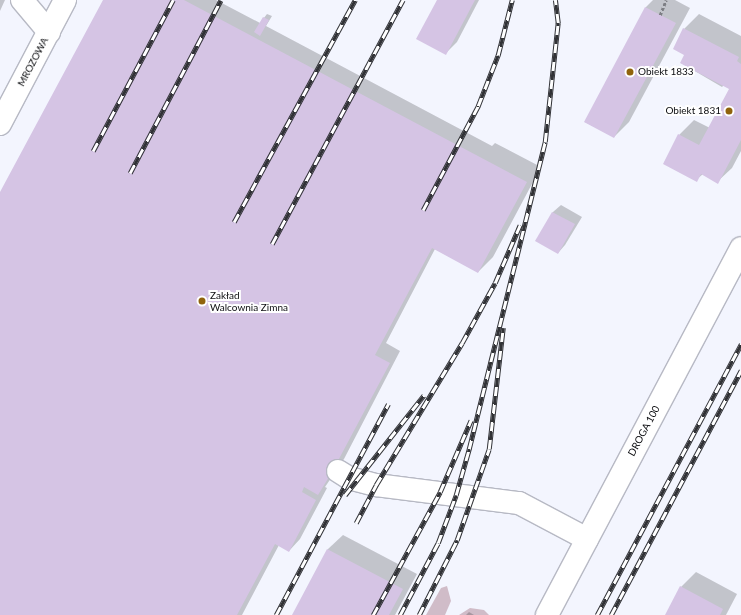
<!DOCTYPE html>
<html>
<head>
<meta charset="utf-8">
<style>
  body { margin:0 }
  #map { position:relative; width:741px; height:615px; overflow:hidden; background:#f3f5fe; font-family:Lato,sans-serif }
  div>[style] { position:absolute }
  .green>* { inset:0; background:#d0bcc8 }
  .shadow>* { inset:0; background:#0003 }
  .building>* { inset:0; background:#d5c4e4 }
  .path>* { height:2.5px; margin-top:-1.25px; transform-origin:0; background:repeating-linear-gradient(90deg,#7d7e84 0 3px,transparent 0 5px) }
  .roads { filter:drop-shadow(1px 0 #b7b9c4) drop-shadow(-1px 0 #b7b9c4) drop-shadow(0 1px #b7b9c4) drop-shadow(0 -1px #b7b9c4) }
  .minor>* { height:22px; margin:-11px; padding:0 11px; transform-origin:11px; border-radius:11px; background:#fff }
  .rail>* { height:4.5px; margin-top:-2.25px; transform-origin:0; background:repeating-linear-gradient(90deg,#fff 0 9px,#313236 0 18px); box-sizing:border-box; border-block:1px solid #313236 }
  .dots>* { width:11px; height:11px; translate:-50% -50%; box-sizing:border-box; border:2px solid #fff; border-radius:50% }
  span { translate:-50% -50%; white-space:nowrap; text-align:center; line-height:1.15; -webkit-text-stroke:4px #fff; paint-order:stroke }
  .street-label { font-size:10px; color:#0c0d10 }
  .poi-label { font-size:10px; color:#0c0d10 }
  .left { translate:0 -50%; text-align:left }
  .right { translate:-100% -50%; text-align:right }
</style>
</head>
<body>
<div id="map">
  <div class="green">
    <div style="clip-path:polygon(447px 586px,451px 601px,445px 615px,426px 615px,441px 588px)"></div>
    <div style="clip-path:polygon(470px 608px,484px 610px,489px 615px,459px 615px)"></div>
  </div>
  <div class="shadow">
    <div style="clip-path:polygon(0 0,5px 0,0 11px)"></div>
    <div style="clip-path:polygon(104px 0,216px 0,260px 23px,267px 14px,272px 16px,266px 26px,492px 146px,495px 143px,541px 167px,493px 257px,478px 272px,435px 249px,386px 343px,400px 351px,344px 459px,325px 487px,327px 488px,300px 539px,289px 551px,279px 545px,242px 615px,0 615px,0 194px)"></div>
    <div style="clip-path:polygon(438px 0,479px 0,457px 42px,445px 54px)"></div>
    <div style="clip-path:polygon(653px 0,675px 0,690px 8px,629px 122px,614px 137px,585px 122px,646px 7px)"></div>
    <div style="clip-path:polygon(699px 14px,741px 36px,741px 151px,732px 168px,717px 182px,703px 174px,696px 180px,664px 163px,679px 135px,694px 120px,710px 128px,731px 89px,724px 85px,722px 87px,681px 63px,686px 54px,684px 29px)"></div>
    <div style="clip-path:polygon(561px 205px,582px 217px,565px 245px,558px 253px,537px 241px,553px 212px)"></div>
    <div style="clip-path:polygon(343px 535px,417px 574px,395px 615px,293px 615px,328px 549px)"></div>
    <div style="clip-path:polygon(696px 572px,737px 594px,726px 615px,666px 615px,681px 587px)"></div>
    <div style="clip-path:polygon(469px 612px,474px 615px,466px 615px)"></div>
  </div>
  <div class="building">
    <div style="clip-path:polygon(103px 0,184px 0,527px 182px,478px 273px,432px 248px,375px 355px,390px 363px,332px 472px,318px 495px,304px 487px,302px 492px,316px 500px,289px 552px,275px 544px,237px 615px,0 615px,0 192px)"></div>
    <div style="clip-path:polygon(437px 0,475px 0,446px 55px,416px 39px)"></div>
    <div style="clip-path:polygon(645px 7px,676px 23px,614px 138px,584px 122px)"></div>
    <div style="clip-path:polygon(263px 17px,269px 20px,260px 36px,254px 32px)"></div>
    <div style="clip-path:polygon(683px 28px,739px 57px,737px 61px,741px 64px,741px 140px,718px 184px,701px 174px,697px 182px,663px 164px,678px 134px,699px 145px,729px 89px,680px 63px,684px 55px,673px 49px)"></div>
    <div style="clip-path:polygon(552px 212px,575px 224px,558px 254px,535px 241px)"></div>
    <div style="clip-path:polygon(327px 549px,403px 589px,389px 615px,292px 615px)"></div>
    <div style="clip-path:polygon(680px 586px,723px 609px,720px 615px,665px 615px)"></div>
  </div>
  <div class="path">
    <div style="left:660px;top:15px;width:16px;rotate:-68deg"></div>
  </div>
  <div class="roads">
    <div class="minor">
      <div style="left:22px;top:0;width:42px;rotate:49.8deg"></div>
      <div style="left:0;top:124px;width:140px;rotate:-62.3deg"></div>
      <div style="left:338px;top:471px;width:13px;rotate:32deg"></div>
      <div style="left:349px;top:478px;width:28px;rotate:15deg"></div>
      <div style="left:376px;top:485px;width:144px;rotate:7.2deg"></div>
      <div style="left:519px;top:503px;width:77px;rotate:27.9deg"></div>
      <div style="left:547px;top:615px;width:415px;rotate:-62.1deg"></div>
    </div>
  </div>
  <div class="rail">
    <div style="left:93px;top:151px;width:171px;rotate:-62.1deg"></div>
    <div style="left:130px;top:173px;width:195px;rotate:-62.3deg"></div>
    <div style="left:423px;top:210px;width:118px;rotate:-62.1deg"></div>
    <div style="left:478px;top:106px;width:55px;rotate:-68.6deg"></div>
    <div style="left:498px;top:55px;width:57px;rotate:-75.7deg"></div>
    <div style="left:234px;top:222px;width:253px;rotate:-61.4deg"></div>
    <div style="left:272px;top:244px;width:277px;rotate:-61.8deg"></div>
    <div style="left:345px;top:495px;width:127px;rotate:-51.7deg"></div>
    <div style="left:356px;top:523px;width:43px;rotate:-62.2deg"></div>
    <div style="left:376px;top:485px;width:166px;rotate:-58.8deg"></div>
    <div style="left:462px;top:343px;width:68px;rotate:-61.2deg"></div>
    <div style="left:495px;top:283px;width:63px;rotate:-66.7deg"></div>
    <div style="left:276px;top:615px;width:239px;rotate:-62deg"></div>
    <div style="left:373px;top:615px;width:140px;rotate:-61.4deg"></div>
    <div style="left:440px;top:492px;width:78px;rotate:-66.7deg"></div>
    <div style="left:400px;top:615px;width:81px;rotate:-62.2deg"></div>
    <div style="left:438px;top:543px;width:51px;rotate:-69.4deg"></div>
    <div style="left:456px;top:495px;width:48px;rotate:-74.2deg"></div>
    <div style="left:469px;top:449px;width:316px;rotate:-76.1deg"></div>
    <div style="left:545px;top:142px;width:120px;rotate:-83.8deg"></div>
    <div style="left:558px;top:23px;width:23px;rotate:-97deg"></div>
    <div style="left:419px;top:615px;width:84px;rotate:-63.1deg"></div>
    <div style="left:457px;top:540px;width:96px;rotate:-70.6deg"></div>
    <div style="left:489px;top:449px;width:122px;rotate:-83.4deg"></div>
    <div style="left:597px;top:615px;width:307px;rotate:-62deg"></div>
    <div style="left:611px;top:615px;width:277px;rotate:-62deg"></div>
  </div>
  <div class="dots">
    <div style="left:630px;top:72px;background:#90630c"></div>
    <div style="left:729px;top:111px;background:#90630c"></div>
    <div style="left:202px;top:301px;background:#90630c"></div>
  </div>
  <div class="street-label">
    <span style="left:33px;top:62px;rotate:-62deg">MROZOWA</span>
    <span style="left:644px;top:431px;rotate:-62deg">DROGA 100</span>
  </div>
  <div class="poi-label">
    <span class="left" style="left:638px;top:72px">Obiekt 1833</span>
    <span class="right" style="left:721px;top:111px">Obiekt 1831</span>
    <span class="left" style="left:210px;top:301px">Zakład<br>Walcownia Zimna</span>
  </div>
</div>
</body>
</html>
